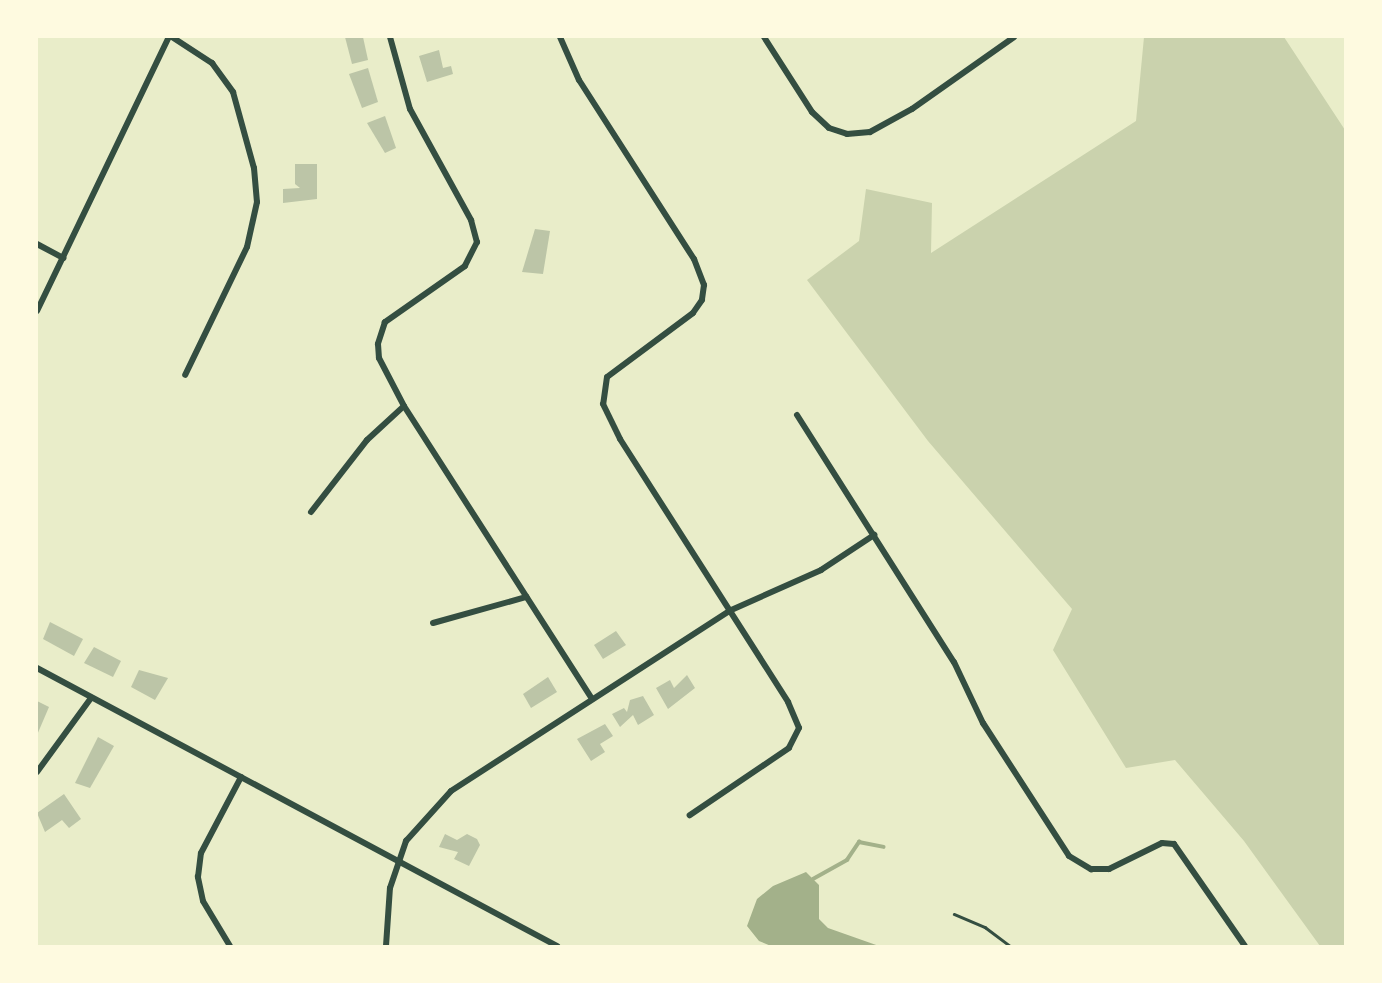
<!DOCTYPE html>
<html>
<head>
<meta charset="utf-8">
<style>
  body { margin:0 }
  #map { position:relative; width:1382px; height:983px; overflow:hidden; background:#e9edc9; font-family:"Golos Text",sans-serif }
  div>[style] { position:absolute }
  .green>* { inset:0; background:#cad2ad }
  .water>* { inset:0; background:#a3b18a }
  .stream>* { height:3.5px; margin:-1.75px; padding:0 1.75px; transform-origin:1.75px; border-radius:1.75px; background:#a3b18a }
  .building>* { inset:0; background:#bcc5a7 }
  .service>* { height:2.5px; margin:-1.25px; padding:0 1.25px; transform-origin:1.25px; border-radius:1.25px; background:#344e41 }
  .minor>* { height:6px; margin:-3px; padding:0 3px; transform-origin:3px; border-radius:3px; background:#344e41 }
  span { translate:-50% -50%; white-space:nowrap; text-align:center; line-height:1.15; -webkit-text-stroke:6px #fefae0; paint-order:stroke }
  .frame { position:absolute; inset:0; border:38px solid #fefae0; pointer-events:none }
</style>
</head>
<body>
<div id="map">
  <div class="green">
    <div style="clip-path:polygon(1144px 37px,1284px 37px,1345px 130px,1345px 946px,1320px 946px,1244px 841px,1175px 760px,1126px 768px,1053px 650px,1072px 609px,928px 441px,807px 280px,859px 241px,866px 189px,932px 203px,931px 253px,1136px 121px)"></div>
  </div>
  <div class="water">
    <div style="clip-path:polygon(806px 872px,819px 885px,819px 919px,828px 928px,879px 946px,771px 946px,759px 941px,747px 926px,757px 899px,773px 886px)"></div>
  </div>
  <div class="stream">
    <div style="left:813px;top:879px;width:39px;rotate:-29deg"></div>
    <div style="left:847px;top:860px;width:22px;rotate:-56deg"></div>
    <div style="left:859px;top:842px;width:25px;rotate:11deg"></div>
  </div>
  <div class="building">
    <div style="clip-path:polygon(345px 37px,363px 37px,368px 60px,352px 64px)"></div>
    <div style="clip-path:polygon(439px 50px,443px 68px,451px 66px,453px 74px,427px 82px,419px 56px)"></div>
    <div style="clip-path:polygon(368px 68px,378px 102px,362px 108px,349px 74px)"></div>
    <div style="clip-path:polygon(385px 116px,396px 148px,385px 153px,367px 123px)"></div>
    <div style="clip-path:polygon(295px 164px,317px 164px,317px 199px,283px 203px,283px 189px,300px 188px,295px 184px)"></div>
    <div style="clip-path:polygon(535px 229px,550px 231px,543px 274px,522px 272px)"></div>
    <div style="clip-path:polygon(50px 622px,83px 639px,74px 656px,43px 639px)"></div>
    <div style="clip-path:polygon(616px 631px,626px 645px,603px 659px,594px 645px)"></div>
    <div style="clip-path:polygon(94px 647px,121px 661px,113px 677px,84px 663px)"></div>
    <div style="clip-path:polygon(139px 670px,168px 678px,155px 700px,131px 687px)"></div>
    <div style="clip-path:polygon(687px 675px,695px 688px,668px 709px,656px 688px,670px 680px,674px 688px)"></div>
    <div style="clip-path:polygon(548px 677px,557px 692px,531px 708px,523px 694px)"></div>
    <div style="clip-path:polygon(643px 696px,654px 715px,638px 725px,633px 715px,620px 727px,612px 714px,624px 708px,627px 712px,630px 700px)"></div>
    <div style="clip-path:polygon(37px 701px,49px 707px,37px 735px)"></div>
    <div style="clip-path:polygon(605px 724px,613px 736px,600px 744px,605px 752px,591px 761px,577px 739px)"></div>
    <div style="clip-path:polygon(98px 737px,114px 746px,90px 788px,75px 783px)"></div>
    <div style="clip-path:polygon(64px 794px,81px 819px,69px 828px,62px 820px,45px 832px,37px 813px)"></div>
    <div style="clip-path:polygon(445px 834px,457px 840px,467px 834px,477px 839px,480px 845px,469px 866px,454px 859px,458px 852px,439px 847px)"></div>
  </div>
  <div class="service">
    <div style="left:954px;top:914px;width:34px;rotate:23deg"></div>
    <div style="left:985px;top:927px;width:31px;rotate:37deg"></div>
  </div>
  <div class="minor">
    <div style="left:172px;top:37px;width:48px;rotate:33deg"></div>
    <div style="left:212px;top:63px;width:36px;rotate:54deg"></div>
    <div style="left:233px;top:92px;width:79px;rotate:74.6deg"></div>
    <div style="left:254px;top:168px;width:34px;rotate:85deg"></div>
    <div style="left:257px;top:202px;width:46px;rotate:102.5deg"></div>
    <div style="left:247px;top:247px;width:142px;rotate:115.8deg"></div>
    <div style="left:390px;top:37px;width:75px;rotate:74.5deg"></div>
    <div style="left:410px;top:109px;width:127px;rotate:61.2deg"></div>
    <div style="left:471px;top:220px;width:23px;rotate:75deg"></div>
    <div style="left:477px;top:242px;width:27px;rotate:117deg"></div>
    <div style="left:465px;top:266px;width:98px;rotate:145deg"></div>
    <div style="left:385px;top:322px;width:23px;rotate:108deg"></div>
    <div style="left:378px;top:344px;width:14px;rotate:86deg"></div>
    <div style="left:379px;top:358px;width:54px;rotate:62.5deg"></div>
    <div style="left:404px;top:406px;width:348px;rotate:57.3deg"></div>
    <div style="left:560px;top:37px;width:47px;rotate:66.2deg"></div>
    <div style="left:579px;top:80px;width:213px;rotate:57.3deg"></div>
    <div style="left:694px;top:259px;width:28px;rotate:69deg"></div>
    <div style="left:704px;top:285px;width:15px;rotate:98deg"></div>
    <div style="left:702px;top:300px;width:16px;rotate:125deg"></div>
    <div style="left:693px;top:313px;width:107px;rotate:143.3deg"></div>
    <div style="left:607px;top:377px;width:27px;rotate:98deg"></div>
    <div style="left:603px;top:404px;width:39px;rotate:64deg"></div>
    <div style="left:620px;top:439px;width:312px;rotate:57.4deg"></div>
    <div style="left:788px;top:702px;width:28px;rotate:67deg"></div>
    <div style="left:799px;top:728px;width:22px;rotate:117deg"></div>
    <div style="left:789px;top:748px;width:120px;rotate:145.9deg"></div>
    <div style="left:764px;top:37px;width:89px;rotate:57.4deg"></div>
    <div style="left:812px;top:112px;width:23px;rotate:43deg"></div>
    <div style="left:829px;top:128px;width:19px;rotate:18deg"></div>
    <div style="left:847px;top:134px;width:23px;rotate:-5deg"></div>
    <div style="left:870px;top:132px;width:48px;rotate:-28.7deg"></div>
    <div style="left:912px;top:109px;width:125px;rotate:-35.2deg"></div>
    <div style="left:37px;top:244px;width:30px;rotate:28deg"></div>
    <div style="left:37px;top:311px;width:304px;rotate:-64.3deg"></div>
    <div style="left:797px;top:415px;width:293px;rotate:57.6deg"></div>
    <div style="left:954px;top:662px;width:68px;rotate:64.6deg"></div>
    <div style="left:983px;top:723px;width:158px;rotate:57.1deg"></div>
    <div style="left:1069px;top:856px;width:26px;rotate:31deg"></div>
    <div style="left:1091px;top:869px;width:18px"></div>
    <div style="left:1109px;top:869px;width:59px;rotate:-26.1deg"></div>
    <div style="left:1162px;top:843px;width:12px;rotate:5deg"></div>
    <div style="left:1174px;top:844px;width:124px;rotate:55.2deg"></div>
    <div style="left:311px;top:512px;width:91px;rotate:-52.1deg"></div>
    <div style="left:367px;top:440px;width:50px;rotate:-42.6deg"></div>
    <div style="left:433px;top:623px;width:97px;rotate:-15.6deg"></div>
    <div style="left:37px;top:668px;width:590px;rotate:28.13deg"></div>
    <div style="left:37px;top:772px;width:92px;rotate:-53.9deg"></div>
    <div style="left:230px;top:946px;width:52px;rotate:-121deg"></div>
    <div style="left:203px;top:901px;width:25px;rotate:-102deg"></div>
    <div style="left:198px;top:877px;width:24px;rotate:-83deg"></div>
    <div style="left:201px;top:853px;width:86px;rotate:-62.2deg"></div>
    <div style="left:386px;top:946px;width:58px;rotate:-86.1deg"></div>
    <div style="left:390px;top:888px;width:50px;rotate:-71.2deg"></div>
    <div style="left:406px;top:841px;width:67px;rotate:-48deg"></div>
    <div style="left:451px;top:791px;width:331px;rotate:-32.9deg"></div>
    <div style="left:729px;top:611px;width:101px;rotate:-24deg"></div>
    <div style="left:821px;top:570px;width:64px;rotate:-33.4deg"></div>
  </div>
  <div class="frame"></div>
</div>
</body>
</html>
